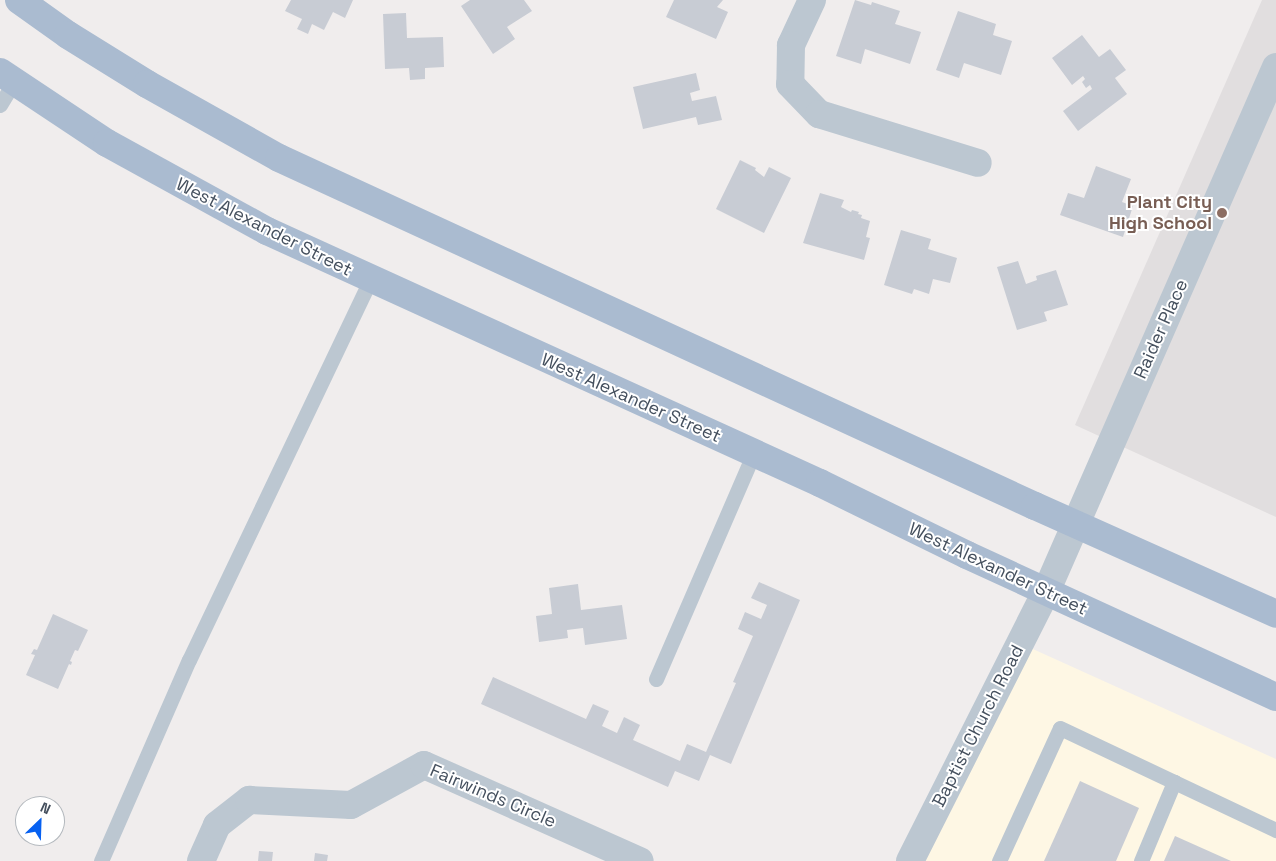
<!DOCTYPE html>
<html>
<head>
<meta charset="utf-8">
<style>
  body { margin:0 }
  #map { position:relative; width:1276px; height:861px; overflow:hidden; background:#f0eded; font-family:"Space Grotesk",sans-serif }
  div>[style] { position:absolute }
  .commercial>* { inset:0; background:#fef7e4 }
  .education>* { inset:0; background:#e1dedf }
  .building>* { inset:0; background:#c8ccd4 }
  .lane>* { height:15px; margin:-7.5px; padding:0 7.5px; transform-origin:7.5px; border-radius:7.5px; background:#bcc7d1 }
  .street>* { height:28px; margin:-14px; padding:0 14px; transform-origin:14px; border-radius:14px; background:#bcc7d1 }
  .primary>* { height:28px; margin:-14px; padding:0 14px; transform-origin:14px; border-radius:14px; background:#aabbd0 }
  .dots>* { width:14px; height:14px; translate:-50% -50%; box-sizing:border-box; border:2px solid #fff; border-radius:50% }
  span { translate:-50% -50%; white-space:nowrap; text-align:center; line-height:1.15; -webkit-text-stroke:4px #fff; paint-order:stroke }
  .education-label { font-size:18px; color:#785e54; font-weight:700 }
  .right { translate:-100% -50%; text-align:right }
  .street-label { font-size:18px; color:#444f5d }
  .north { position:absolute; left:15px; top:796px; width:50px; height:50px; box-sizing:border-box; background:#fff; border:1px solid #b4b9be; border-radius:50%; rotate:24deg; font-size:14px; font-weight:700; line-height:20px; text-align:center; color:#444f5d }
  .north::after { content:''; display:block; margin:auto; width:18px; height:22px; background:#0761f1; clip-path:polygon(50% 0,100% 100%,50% 72%,0 100%) }
</style>
</head>
<body>
<div id="map">
  <div class="commercial">
    <div style="clip-path:polygon(1024px 645px,1276px 759px,1276px 861px,924px 861px)"></div>
  </div>
  <div class="education">
    <div style="clip-path:polygon(1262px 0,1276px 0,1276px 517px,1075px 425px)"></div>
  </div>
  <div class="building">
    <div style="clip-path:polygon(291px 0,353px 0,345px 18px,333px 12px,324px 30px,312px 24px,308px 34px,297px 29px,302px 19px,285px 11px)"></div>
    <div style="clip-path:polygon(470px 0,524px 0,532px 11px,507px 27px,515px 39px,493px 54px,461px 6px)"></div>
    <div style="clip-path:polygon(674px 0,723px 0,717px 7px,728px 12px,716px 39px,666px 17px)"></div>
    <div style="clip-path:polygon(855px 0,871px 5px,872px 2px,900px 11px,895px 24px,921px 32px,910px 64px,865px 49px,861px 64px,836px 56px)"></div>
    <div style="clip-path:polygon(958px 11px,996px 24px,993px 35px,1012px 41px,1001px 75px,964px 63px,959px 78px,936px 70px)"></div>
    <div style="clip-path:polygon(406px 13px,407px 38px,443px 37px,444px 67px,425px 68px,425px 79px,410px 80px,409px 68px,385px 69px,383px 14px)"></div>
    <div style="clip-path:polygon(1082px 35px,1099px 57px,1110px 49px,1126px 70px,1115px 78px,1127px 94px,1078px 131px,1063px 111px,1092px 89px,1090px 85px,1086px 88px,1082px 82px,1085px 79px,1083px 76px,1072px 85px,1052px 58px)"></div>
    <div style="clip-path:polygon(696px 73px,700px 90px,690px 93px,692px 101px,716px 96px,722px 120px,698px 125px,696px 117px,643px 129px,633px 87px)"></div>
    <div style="clip-path:polygon(740px 160px,756px 168px,755px 170px,764px 177px,769px 167px,791px 178px,764px 233px,716px 209px)"></div>
    <div style="clip-path:polygon(1096px 166px,1131px 179px,1122px 202px,1133px 206px,1123px 237px,1060px 215px,1068px 193px,1084px 198px)"></div>
    <div style="clip-path:polygon(820px 193px,844px 200px,841px 207px,851px 212px,852px 210px,859px 212px,858px 214px,862px 215px,861px 218px,870px 221px,866px 237px,870px 238px,864px 260px,803px 243px)"></div>
    <div style="clip-path:polygon(901px 230px,931px 239px,928px 249px,957px 258px,950px 283px,933px 279px,929px 294px,914px 289px,912px 294px,884px 285px)"></div>
    <div style="clip-path:polygon(1018px 261px,1026px 284px,1037px 280px,1036px 276px,1056px 270px,1068px 305px,1044px 312px,1047px 321px,1017px 330px,997px 267px)"></div>
    <div style="clip-path:polygon(759px 582px,800px 600px,731px 764px,710px 755px,699px 781px,675px 771px,668px 787px,481px 704px,493px 677px,586px 719px,593px 704px,609px 711px,602px 726px,617px 733px,624px 717px,640px 725px,633px 740px,680px 761px,687px 744px,706px 752px,736px 683px,733px 682px,753px 636px,738px 629px,745px 612px,761px 619px,767px 605px,751px 598px)"></div>
    <div style="clip-path:polygon(578px 584px,581px 610px,622px 605px,627px 639px,585px 645px,583px 628px,567px 630px,568px 638px,539px 642px,536px 616px,552px 614px,549px 588px)"></div>
    <div style="clip-path:polygon(53px 614px,88px 630px,78px 651px,75px 650px,70px 661px,72px 662px,71px 665px,69px 664px,58px 689px,26px 675px,35px 655px,31px 654px,34px 649px,37px 650px)"></div>
    <div style="clip-path:polygon(1080px 781px,1139px 808px,1116px 861px,1044px 861px)"></div>
    <div style="clip-path:polygon(1175px 836px,1231px 861px,1164px 861px)"></div>
    <div style="clip-path:polygon(259px 851px,273px 852px,272px 861px,258px 861px)"></div>
    <div style="clip-path:polygon(315px 853px,328px 855px,327px 861px,314px 861px)"></div>
  </div>
  <div class="lane">
    <div style="left:0;top:105px;width:27px;rotate:-59deg"></div>
    <div style="left:656px;top:679px;width:246px;rotate:-66.6deg"></div>
    <div style="left:101px;top:861px;width:219px;rotate:-66.4deg"></div>
    <div style="left:189px;top:660px;width:421px;rotate:-64.5deg"></div>
    <div style="left:999px;top:861px;width:146px;rotate:-65.4deg"></div>
    <div style="left:1060px;top:728px;width:239px;rotate:25.3deg"></div>
    <div style="left:1141px;top:861px;width:86px;rotate:-67.3deg"></div>
  </div>
  <div class="street">
    <div style="left:812px;top:0;width:50px;rotate:115deg"></div>
    <div style="left:791px;top:45px;width:39px;rotate:91deg"></div>
    <div style="left:790px;top:84px;width:42px;rotate:46deg"></div>
    <div style="left:819px;top:114px;width:166px;rotate:17.1deg"></div>
    <div style="left:201px;top:861px;width:39px;rotate:-66deg"></div>
    <div style="left:217px;top:825px;width:41px;rotate:-38deg"></div>
    <div style="left:249px;top:800px;width:102px;rotate:2.8deg"></div>
    <div style="left:351px;top:805px;width:83px;rotate:-28.7deg"></div>
    <div style="left:424px;top:765px;width:236px;rotate:24deg"></div>
    <div style="left:910px;top:861px;width:301px;rotate:-63.2deg"></div>
    <div style="left:1046px;top:592px;width:573px;rotate:-66.34deg"></div>
  </div>
  <div class="primary">
    <div style="left:19px;top:0;width:60px;rotate:35.5deg"></div>
    <div style="left:68px;top:35px;width:93px;rotate:31.8deg"></div>
    <div style="left:147px;top:84px;width:151px;rotate:29.3deg"></div>
    <div style="left:279px;top:158px;width:832px;rotate:24.72deg"></div>
    <div style="left:1035px;top:506px;width:264px;rotate:24.1deg"></div>
    <div style="left:0;top:72px;width:128px;rotate:33.6deg"></div>
    <div style="left:107px;top:143px;width:183px;rotate:28.8deg"></div>
    <div style="left:267px;top:231px;width:608px;rotate:24.5deg"></div>
    <div style="left:820px;top:483px;width:164px;rotate:26.1deg"></div>
    <div style="left:967px;top:555px;width:340px;rotate:24.7deg"></div>
  </div>
  <div class="dots">
    <div style="left:1222px;top:213px;background:#8d6e63"></div>
  </div>
  <div class="education-label">
    <span class="right" style="left:1212px;top:213px">Plant City<br>High School</span>
  </div>
  <div class="street-label">
    <span style="left:264px;top:227px;rotate:27deg">West Alexander Street</span>
    <span style="left:1161px;top:329px;rotate:-66deg">Raider Place</span>
    <span style="left:631px;top:398px;rotate:24deg">West Alexander Street</span>
    <span style="left:998px;top:569px;rotate:25deg">West Alexander Street</span>
    <span style="left:978px;top:726px;rotate:-63deg">Baptist Church Road</span>
    <span style="left:493px;top:796px;rotate:23deg">Fairwinds Circle</span>
  </div>
  <div class="north">N</div>
</div>
</body>
</html>
